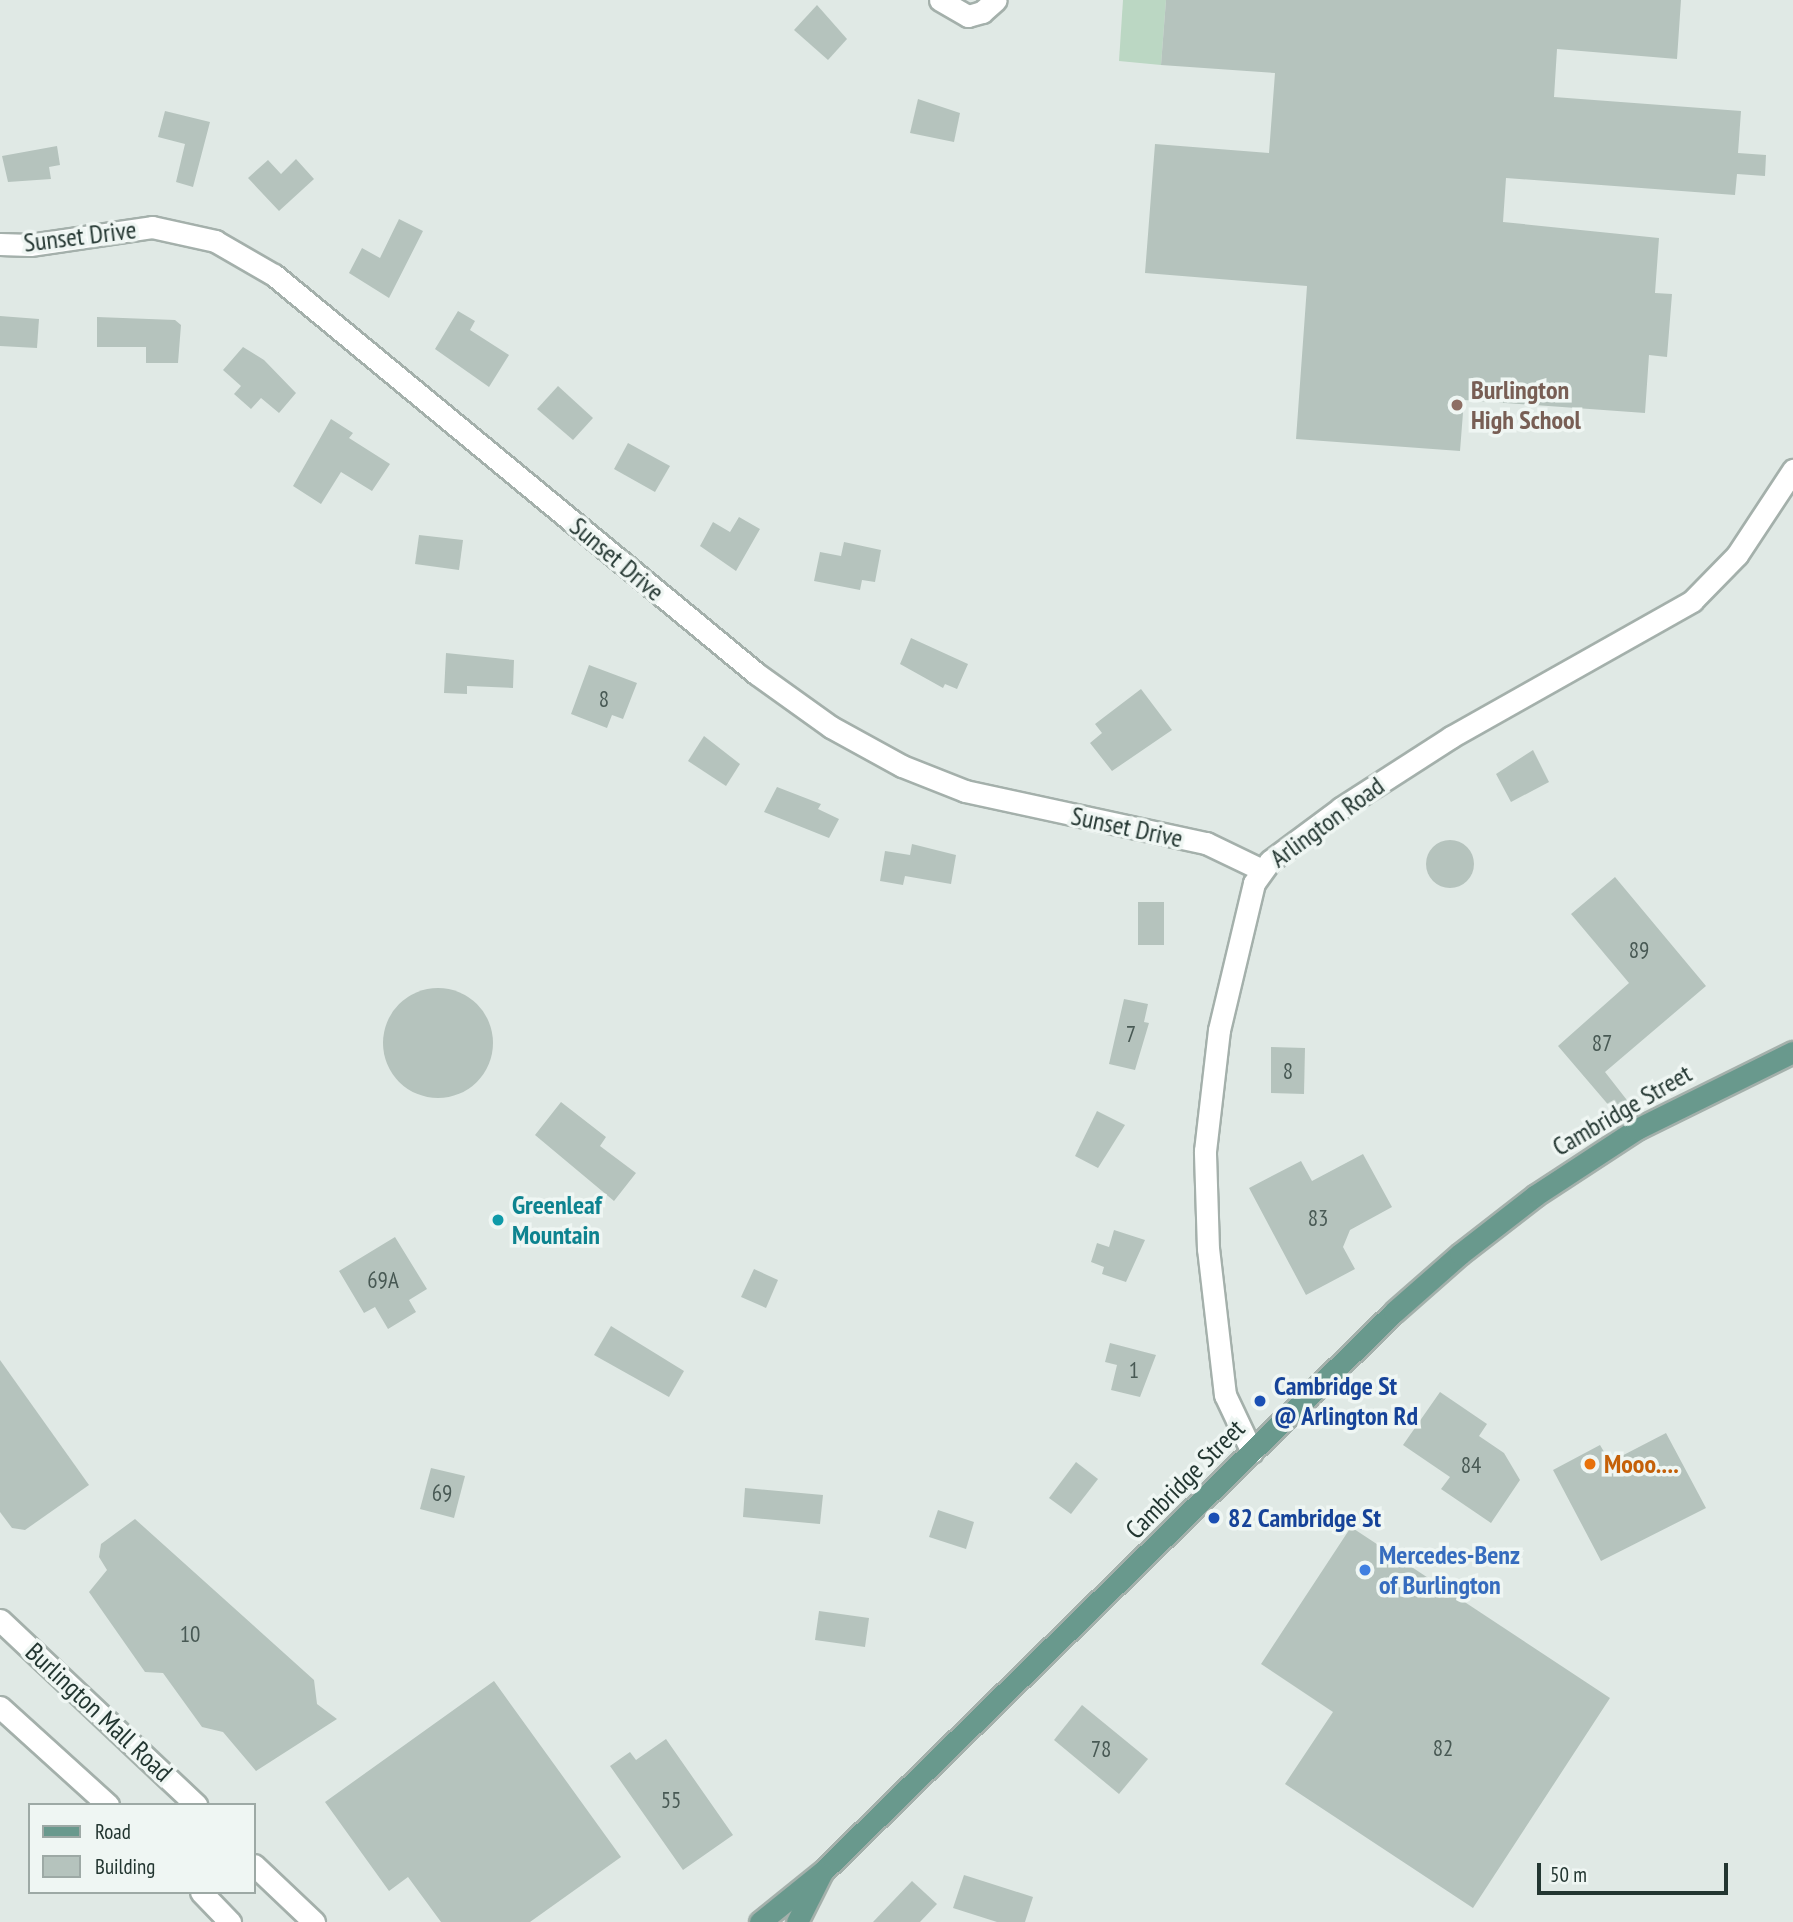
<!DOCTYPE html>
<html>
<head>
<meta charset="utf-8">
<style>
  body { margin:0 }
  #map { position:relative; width:1793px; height:1922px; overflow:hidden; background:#e0e9e5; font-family:"PT Sans Narrow",sans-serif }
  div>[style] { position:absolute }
  .green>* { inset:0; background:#bbd7c3 }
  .building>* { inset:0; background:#b5c3bd }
  .round { border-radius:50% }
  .roads { filter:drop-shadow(2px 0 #a4b0ab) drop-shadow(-2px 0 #a4b0ab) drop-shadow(0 2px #a4b0ab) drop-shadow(0 -2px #a4b0ab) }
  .minor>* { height:21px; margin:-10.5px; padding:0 10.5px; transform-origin:10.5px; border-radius:10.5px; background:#fff }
  .secondary>* { height:21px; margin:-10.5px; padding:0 10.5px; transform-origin:10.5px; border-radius:10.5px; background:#fff }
  .primary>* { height:21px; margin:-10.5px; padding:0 10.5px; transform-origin:10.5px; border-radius:10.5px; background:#69998d }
  .dots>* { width:19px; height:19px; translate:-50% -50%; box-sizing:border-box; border:4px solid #eff6f3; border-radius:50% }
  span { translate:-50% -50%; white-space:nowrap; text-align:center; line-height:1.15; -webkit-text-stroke:7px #eff6f3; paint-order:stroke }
  .number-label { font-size:23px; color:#485954 }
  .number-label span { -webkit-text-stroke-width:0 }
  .street-label { font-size:26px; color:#233631 }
  .education-label { font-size:26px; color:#785e54; font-weight:700 }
  .left { translate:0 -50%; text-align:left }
  .culture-label { font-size:26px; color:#0d838f; font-weight:700 }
  .transit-label { font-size:26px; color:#164399; font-weight:700 }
  .food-label { font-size:26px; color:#c56008; font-weight:700 }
  .shop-label { font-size:26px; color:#366cbe; font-weight:700 }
  .legend { position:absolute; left:28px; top:1803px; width:228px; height:91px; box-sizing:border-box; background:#eff6f3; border:2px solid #9da9a5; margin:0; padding:9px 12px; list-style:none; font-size:21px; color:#233631 }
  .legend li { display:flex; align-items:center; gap:14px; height:35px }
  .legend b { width:35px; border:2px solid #9da9a5 }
  .scale { position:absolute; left:1537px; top:1863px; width:191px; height:32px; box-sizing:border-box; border:4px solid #233631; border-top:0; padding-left:9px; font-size:21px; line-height:24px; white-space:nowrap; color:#233631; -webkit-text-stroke:5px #eff6f3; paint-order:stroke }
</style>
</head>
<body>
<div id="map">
  <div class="green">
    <div style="clip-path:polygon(1123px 0,1166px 0,1161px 65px,1119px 61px)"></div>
  </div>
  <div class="building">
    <div style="clip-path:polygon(1166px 0,1681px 0,1677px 59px,1557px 49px,1554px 97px,1741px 111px,1738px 153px,1766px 155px,1765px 176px,1737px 174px,1735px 195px,1506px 178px,1503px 222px,1659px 238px,1655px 293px,1672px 294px,1667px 357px,1649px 355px,1645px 413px,1464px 400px,1460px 451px,1296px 439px,1307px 286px,1145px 273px,1155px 144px,1269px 153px,1275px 73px,1161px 65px)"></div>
    <div style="clip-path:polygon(817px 5px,847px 39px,828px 60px,794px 30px)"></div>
    <div style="clip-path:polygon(918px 99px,960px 113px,954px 142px,910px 133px)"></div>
    <div style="clip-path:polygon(165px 111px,210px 122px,193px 187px,176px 182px,185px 144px,158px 137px)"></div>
    <div style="clip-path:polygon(57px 146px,60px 165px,49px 167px,51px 179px,8px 182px,2px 156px)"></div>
    <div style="clip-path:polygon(296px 159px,314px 179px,279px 211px,248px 178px,268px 160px,281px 174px)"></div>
    <div style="clip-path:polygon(399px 219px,423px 231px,389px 298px,349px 273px,362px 248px,380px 258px)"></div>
    <div style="clip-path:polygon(458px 311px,475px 321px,470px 330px,509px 355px,489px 387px,435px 349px)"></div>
    <div style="clip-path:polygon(0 316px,39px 319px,37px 348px,0 346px)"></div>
    <div style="clip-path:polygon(97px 317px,175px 320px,181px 325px,178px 363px,146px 363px,146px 347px,97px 347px)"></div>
    <div style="clip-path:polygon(243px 347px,264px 360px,296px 393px,279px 413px,261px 398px,251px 409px,234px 394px,241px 386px,223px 370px)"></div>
    <div style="clip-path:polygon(558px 386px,593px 418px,573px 440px,537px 409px)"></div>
    <div style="clip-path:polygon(331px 419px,353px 433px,349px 438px,390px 464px,372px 491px,341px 472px,321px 504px,293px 486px)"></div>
    <div style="clip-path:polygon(628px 443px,670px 466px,655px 492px,614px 469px)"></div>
    <div style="clip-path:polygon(739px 517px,760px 529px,736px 571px,700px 546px,713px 522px,730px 532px)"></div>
    <div style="clip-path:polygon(419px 535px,463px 540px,459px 570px,415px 564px)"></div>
    <div style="clip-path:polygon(844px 542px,881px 550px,875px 582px,862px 580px,860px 590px,814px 581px,820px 552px,841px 556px)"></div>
    <div style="clip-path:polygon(911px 638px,968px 664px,957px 689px,945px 684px,943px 688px,900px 664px)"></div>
    <div style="clip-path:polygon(446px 653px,514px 660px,513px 688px,467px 686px,467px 694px,444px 693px)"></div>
    <div style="clip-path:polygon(589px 665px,637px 683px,623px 719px,612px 715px,607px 728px,571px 714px)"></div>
    <div style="clip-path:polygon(1141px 689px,1172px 730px,1112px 771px,1090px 743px,1102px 733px,1095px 724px)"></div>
    <div style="clip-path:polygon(704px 736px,740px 764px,726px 786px,688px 761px)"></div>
    <div style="clip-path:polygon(1533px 750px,1549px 782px,1511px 802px,1496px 774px)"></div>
    <div style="clip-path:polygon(777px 787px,821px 804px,818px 809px,839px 819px,829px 838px,764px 812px)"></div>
    <div class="round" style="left:1426px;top:840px;width:48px;height:48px"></div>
    <div style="clip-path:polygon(912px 844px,956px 855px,951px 884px,905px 876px,903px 885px,880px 881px,885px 851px,910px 855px)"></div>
    <div style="clip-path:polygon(1615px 877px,1706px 986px,1605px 1072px,1630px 1104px,1617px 1115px,1558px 1046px,1629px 983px,1571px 914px)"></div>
    <div style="clip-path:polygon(1138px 902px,1164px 902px,1164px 945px,1138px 945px)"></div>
    <div class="round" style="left:383px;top:988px;width:110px;height:110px"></div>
    <div style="clip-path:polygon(1124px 999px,1148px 1004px,1144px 1022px,1149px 1023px,1135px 1070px,1109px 1064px)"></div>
    <div style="clip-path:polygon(1271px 1047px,1305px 1048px,1304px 1094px,1271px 1093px)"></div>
    <div style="clip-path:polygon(561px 1102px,606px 1137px,600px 1146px,636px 1173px,614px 1201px,535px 1135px)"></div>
    <div style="clip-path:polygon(1097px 1111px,1125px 1125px,1098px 1168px,1075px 1156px)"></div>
    <div style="clip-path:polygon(1363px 1154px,1392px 1207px,1350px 1230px,1343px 1247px,1355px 1269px,1306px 1295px,1249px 1188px,1301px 1161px,1312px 1181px)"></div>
    <div style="clip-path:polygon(1114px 1230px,1145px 1240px,1126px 1282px,1102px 1274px,1104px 1267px,1091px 1262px,1097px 1243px,1109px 1247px)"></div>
    <div style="clip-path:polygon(395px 1237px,427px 1289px,409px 1300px,416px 1312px,388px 1329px,375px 1307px,364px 1313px,339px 1271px)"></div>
    <div style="clip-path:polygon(754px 1269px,778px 1280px,766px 1308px,741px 1297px)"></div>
    <div style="clip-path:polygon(611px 1326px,684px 1371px,669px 1397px,594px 1355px)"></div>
    <div style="clip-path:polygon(1110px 1343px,1156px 1355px,1140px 1397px,1111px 1390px,1117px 1365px,1105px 1362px)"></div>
    <div style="clip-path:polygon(0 1360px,89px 1485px,25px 1530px,12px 1528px,0 1512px)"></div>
    <div style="clip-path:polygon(1440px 1392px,1487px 1424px,1479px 1436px,1504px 1453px,1520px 1480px,1491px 1523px,1441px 1489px,1450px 1477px,1403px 1445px)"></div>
    <div style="clip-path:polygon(1666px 1433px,1706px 1508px,1601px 1561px,1553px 1470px,1600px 1445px,1610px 1462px)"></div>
    <div style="clip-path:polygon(1076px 1462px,1098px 1479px,1071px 1514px,1049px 1498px)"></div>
    <div style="clip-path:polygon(431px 1468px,465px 1476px,454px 1518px,420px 1509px)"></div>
    <div style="clip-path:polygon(745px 1488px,823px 1495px,820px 1524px,743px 1517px)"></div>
    <div style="clip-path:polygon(938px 1510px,974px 1522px,966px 1549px,929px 1537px)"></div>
    <div style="clip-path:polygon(135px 1519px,314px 1680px,317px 1704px,337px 1719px,256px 1771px,223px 1732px,202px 1727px,163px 1673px,145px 1672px,89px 1592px,107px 1570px,99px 1557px,101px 1544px)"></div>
    <div style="clip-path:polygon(1351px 1527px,1610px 1698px,1473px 1908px,1285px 1784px,1333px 1712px,1261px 1664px)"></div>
    <div style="clip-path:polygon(819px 1611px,869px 1618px,865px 1647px,815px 1640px)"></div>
    <div style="clip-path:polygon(494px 1681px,621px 1857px,530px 1922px,441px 1922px,408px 1877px,389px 1891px,325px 1802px)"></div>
    <div style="clip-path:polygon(1082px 1705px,1148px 1759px,1119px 1794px,1054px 1740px)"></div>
    <div style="clip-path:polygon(666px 1739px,733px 1835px,683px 1870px,610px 1766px,630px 1752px,636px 1760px)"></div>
    <div style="clip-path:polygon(964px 1875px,1033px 1897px,1025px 1922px,997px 1922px,953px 1908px)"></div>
    <div style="clip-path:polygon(912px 1881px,937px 1904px,920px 1922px,873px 1922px)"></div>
  </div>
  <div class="roads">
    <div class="minor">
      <div style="left:940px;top:0;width:32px;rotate:30deg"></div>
      <div style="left:968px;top:16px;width:15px;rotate:-16deg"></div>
      <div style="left:982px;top:12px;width:18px;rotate:-41deg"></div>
      <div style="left:0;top:244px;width:30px;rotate:2deg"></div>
      <div style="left:30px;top:245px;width:123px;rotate:-8.4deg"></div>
      <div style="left:152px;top:227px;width:65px;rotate:12.5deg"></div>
      <div style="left:215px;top:241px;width:68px;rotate:30deg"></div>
      <div style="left:274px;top:275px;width:626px;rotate:39.56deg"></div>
      <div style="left:757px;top:674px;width:91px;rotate:35.6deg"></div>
      <div style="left:831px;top:727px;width:81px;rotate:28.8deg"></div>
      <div style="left:902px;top:766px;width:68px;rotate:21.6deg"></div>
      <div style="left:965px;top:791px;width:247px;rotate:12.2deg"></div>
      <div style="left:1206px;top:843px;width:62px;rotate:25.7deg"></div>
      <div style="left:1252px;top:1452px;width:63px;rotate:-115.3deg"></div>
      <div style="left:1225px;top:1395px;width:147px;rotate:-96.6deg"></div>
      <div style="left:1208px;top:1249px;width:98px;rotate:-91.8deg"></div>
      <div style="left:1205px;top:1151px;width:122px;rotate:-83.4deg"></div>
      <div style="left:1219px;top:1030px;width:151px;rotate:-76.6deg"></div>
      <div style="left:1254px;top:883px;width:27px;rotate:-54deg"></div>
      <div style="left:1270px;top:861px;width:89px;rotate:-36.7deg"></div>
      <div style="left:1341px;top:808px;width:131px;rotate:-32.8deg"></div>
      <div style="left:1451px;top:737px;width:277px;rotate:-29.4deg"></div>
      <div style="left:1692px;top:601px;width:64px;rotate:-45.6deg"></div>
      <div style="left:1737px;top:555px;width:102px;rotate:-56.6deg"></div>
    </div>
    <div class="secondary">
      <div style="left:0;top:1620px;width:270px;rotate:43.3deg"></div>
      <div style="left:0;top:1707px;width:146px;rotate:42.2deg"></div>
      <div style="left:254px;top:1865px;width:83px;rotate:43.5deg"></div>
      <div style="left:201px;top:1892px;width:42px;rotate:46deg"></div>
    </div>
    <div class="primary">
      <div style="left:760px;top:1922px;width:80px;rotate:-38.9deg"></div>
      <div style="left:822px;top:1872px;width:800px;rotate:-44.39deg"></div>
      <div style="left:1394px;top:1312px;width:88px;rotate:-41.3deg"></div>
      <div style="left:1460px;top:1254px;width:96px;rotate:-37.8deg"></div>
      <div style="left:1536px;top:1195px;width:121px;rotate:-33.2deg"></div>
      <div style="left:1637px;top:1129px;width:174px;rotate:-26.3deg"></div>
      <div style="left:797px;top:1922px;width:54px;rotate:-63.4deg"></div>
    </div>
  </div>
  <div class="dots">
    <div style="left:1457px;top:405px;background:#8d6e63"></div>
    <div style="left:498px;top:1220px;background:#0f9aa8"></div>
    <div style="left:1260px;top:1401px;background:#1a4fb4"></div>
    <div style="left:1590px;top:1464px;background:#e8710a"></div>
    <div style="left:1214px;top:1518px;background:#1a4fb4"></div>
    <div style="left:1365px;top:1570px;background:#3f7fe0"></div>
  </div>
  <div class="number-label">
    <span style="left:604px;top:699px">8</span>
    <span style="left:1639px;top:950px">89</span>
    <span style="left:1131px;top:1034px">7</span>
    <span style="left:1602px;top:1043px">87</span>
    <span style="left:1288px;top:1071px">8</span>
    <span style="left:1318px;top:1218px">83</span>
    <span style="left:383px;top:1280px">69A</span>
    <span style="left:1134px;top:1370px">1</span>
    <span style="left:1471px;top:1465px">84</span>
    <span style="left:442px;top:1493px">69</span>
    <span style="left:190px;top:1634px">10</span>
    <span style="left:1443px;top:1748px">82</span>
    <span style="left:1101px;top:1749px">78</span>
    <span style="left:671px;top:1800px">55</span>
  </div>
  <div class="street-label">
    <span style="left:80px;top:236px;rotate:-7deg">Sunset Drive</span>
    <span style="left:617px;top:559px;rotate:40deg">Sunset Drive</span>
    <span style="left:1327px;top:822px;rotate:-36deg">Arlington Road</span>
    <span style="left:1127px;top:827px;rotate:12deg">Sunset Drive</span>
    <span style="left:1622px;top:1110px;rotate:-30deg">Cambridge Street</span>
    <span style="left:1185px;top:1479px;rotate:-45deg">Cambridge Street</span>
    <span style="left:99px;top:1712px;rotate:43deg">Burlington Mall Road</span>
  </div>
  <div class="education-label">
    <span class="left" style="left:1471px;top:405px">Burlington<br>High School</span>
  </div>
  <div class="culture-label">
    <span class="left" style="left:512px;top:1220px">Greenleaf<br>Mountain</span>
  </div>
  <div class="transit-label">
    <span class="left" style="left:1274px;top:1401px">Cambridge St<br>@ Arlington Rd</span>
    <span class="left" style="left:1228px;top:1518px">82 Cambridge St</span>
  </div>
  <div class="food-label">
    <span class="left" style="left:1604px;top:1464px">Mooo....</span>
  </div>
  <div class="shop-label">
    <span class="left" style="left:1379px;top:1570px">Mercedes-Benz<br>of Burlington</span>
  </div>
  <ul class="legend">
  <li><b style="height:9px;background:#69998d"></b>Road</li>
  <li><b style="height:19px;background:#b5c3bd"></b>Building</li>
  </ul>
  <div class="scale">50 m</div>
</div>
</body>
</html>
